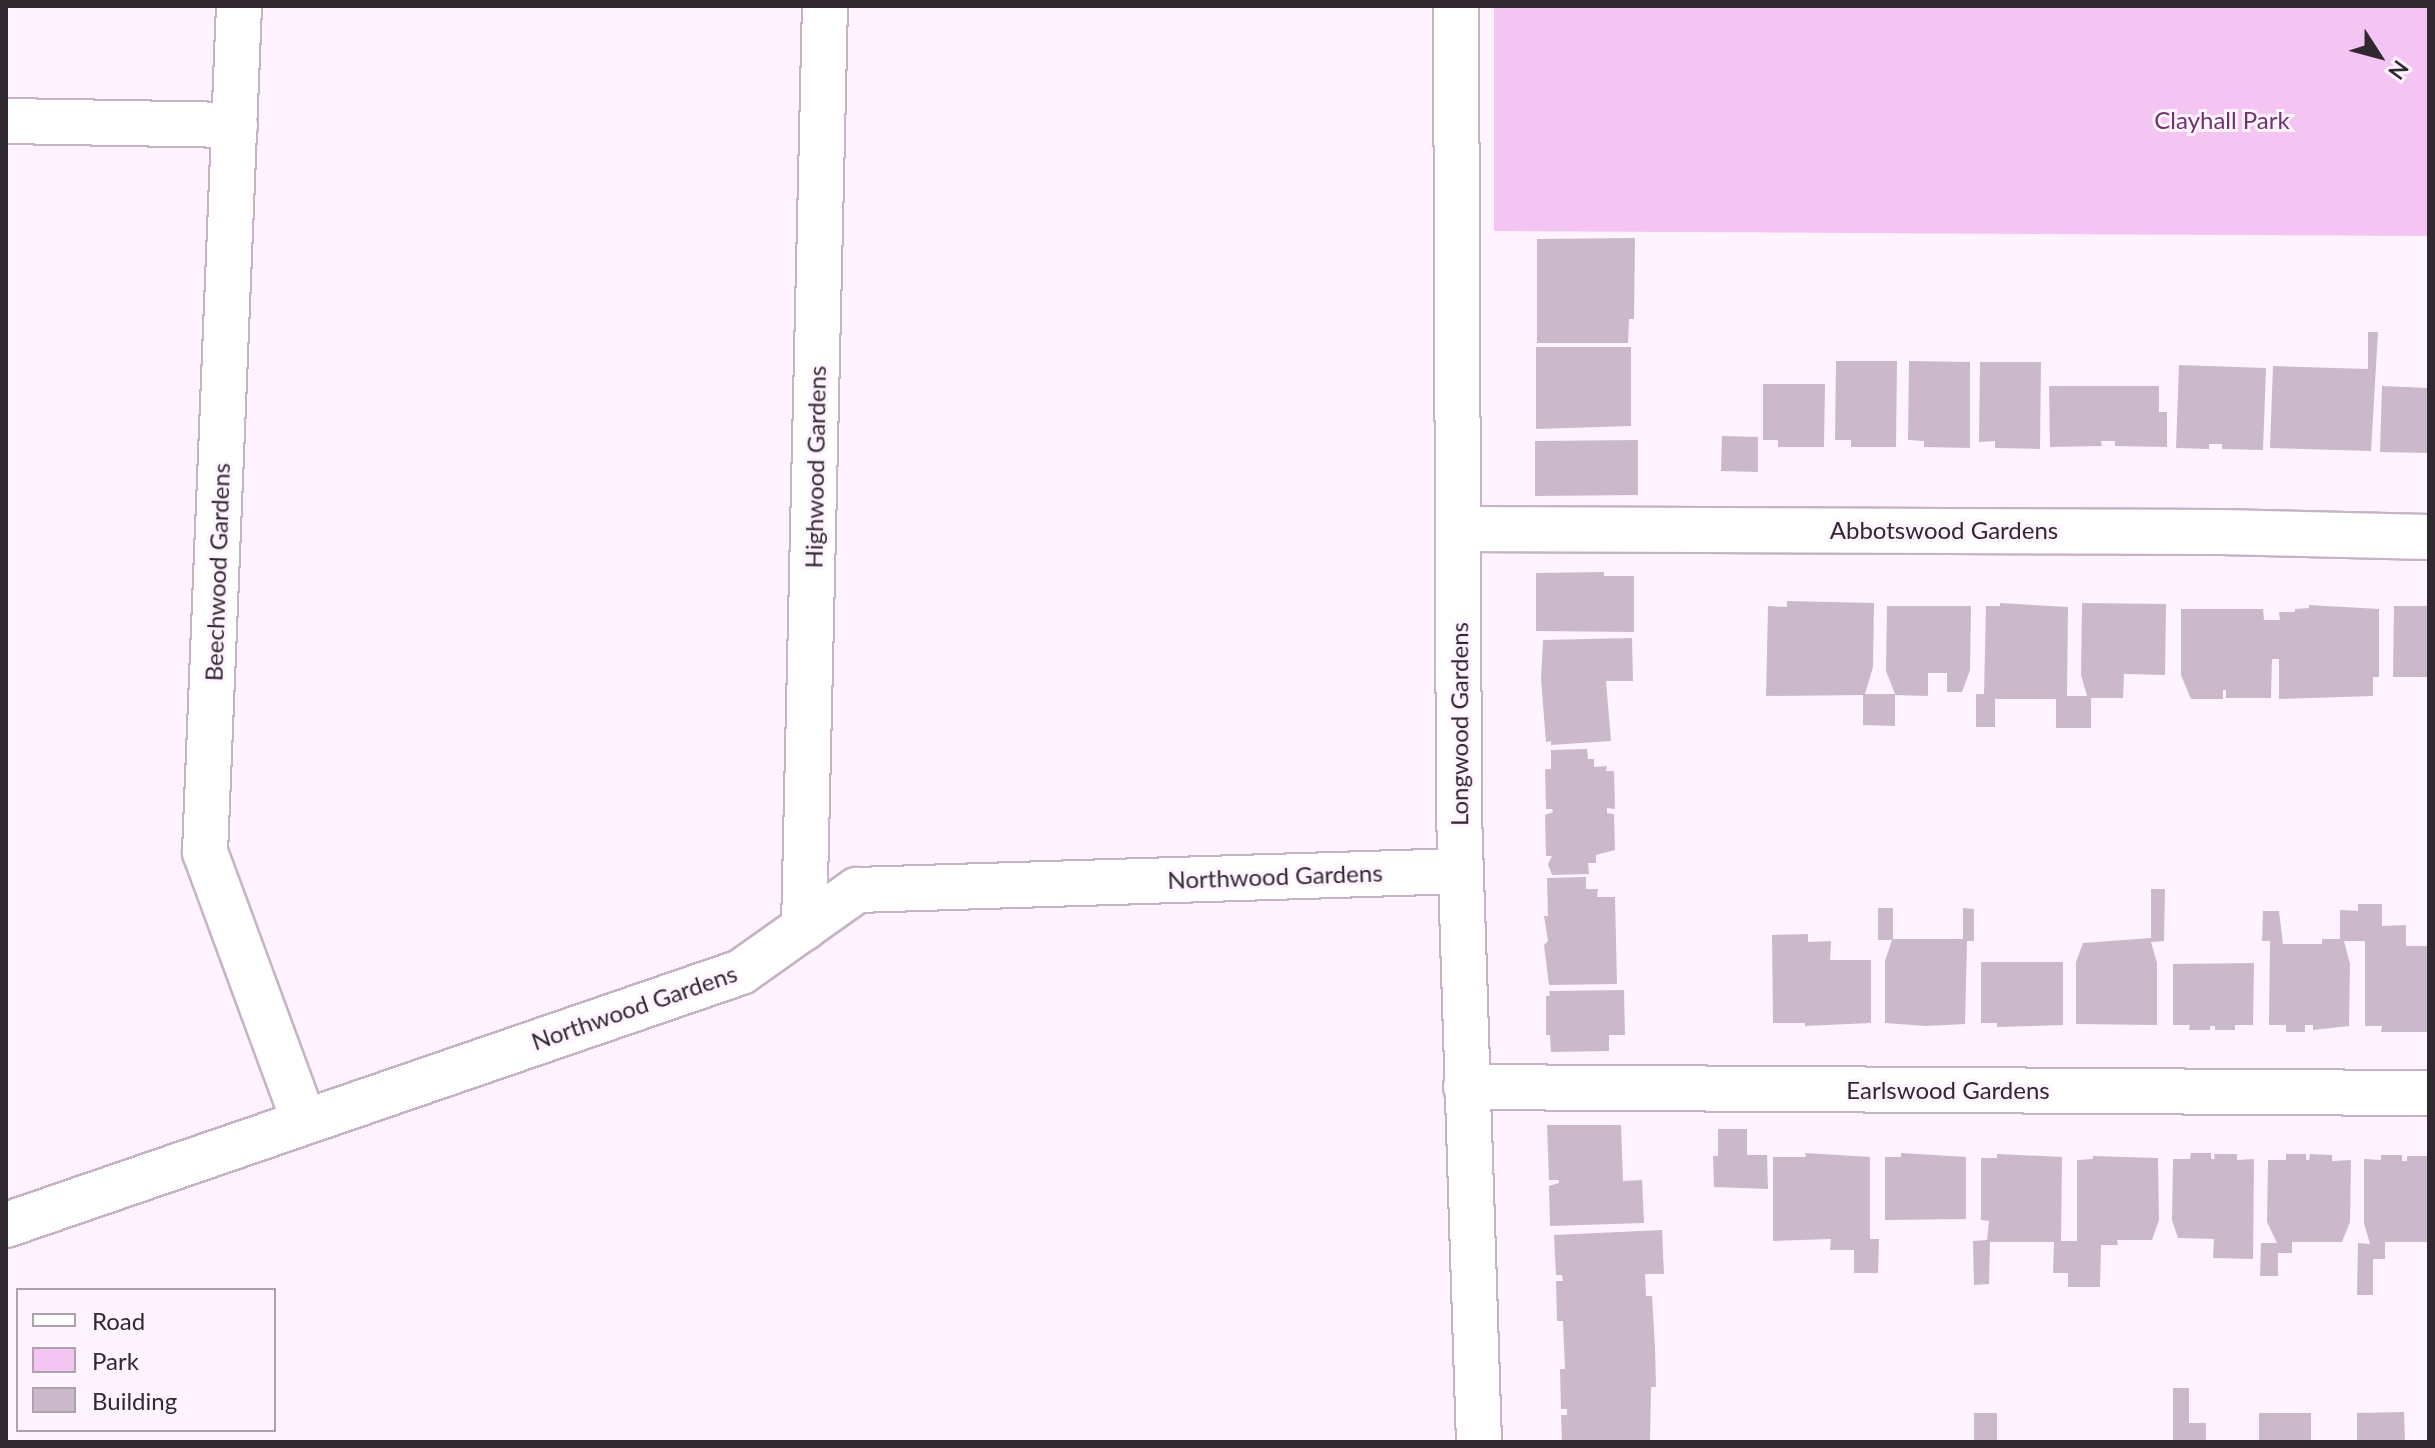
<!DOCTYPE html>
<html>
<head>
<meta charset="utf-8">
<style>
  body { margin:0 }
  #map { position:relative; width:2435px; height:1448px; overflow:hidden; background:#fff3ff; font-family:Lato,sans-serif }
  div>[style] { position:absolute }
  .green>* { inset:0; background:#f4c5f2 }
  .building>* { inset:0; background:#ccb8cb }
  .roads { filter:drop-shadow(2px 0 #c6b3c5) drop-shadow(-2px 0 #c6b3c5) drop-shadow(0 2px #c6b3c5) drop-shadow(0 -2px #c6b3c5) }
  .minor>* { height:44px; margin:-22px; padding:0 22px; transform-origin:22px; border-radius:22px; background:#fff }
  span { translate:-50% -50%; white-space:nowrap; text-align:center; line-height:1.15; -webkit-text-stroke:6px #fff3ff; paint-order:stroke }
  .park-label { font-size:24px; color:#6e336e }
  .street-label { font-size:24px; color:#312930 }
  .frame { position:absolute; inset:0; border:8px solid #312930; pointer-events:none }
  .legend { position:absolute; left:16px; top:1288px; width:260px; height:144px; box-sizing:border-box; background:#fff3ff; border:2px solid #ada2ac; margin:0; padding:10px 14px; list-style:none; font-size:24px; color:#312930 }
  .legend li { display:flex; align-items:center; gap:16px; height:40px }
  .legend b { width:40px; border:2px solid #ada2ac }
  .north { position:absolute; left:2339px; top:16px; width:80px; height:80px; -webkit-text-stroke:6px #fff3ff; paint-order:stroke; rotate:126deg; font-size:22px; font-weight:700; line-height:32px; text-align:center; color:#312930 }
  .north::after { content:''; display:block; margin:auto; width:28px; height:36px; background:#312930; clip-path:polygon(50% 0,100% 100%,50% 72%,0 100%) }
</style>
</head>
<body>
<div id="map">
  <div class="green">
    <div style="clip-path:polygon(1494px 6px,2429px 6px,2429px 236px,1494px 231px)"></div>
  </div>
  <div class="building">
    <div style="clip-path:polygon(1635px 238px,1634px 319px,1629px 319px,1628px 343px,1537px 343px,1537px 239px)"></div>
    <div style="clip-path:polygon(2368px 332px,2378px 332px,2371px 451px,2270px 448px,2273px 366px,2368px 369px)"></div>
    <div style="clip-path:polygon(1536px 347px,1631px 347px,1631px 426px,1536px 429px)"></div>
    <div style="clip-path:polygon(1836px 361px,1897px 361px,1896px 447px,1851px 447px,1851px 440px,1835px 440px)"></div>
    <div style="clip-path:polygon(1909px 361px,1970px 362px,1970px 448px,1924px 447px,1924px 441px,1908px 440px)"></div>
    <div style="clip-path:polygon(1980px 362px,2041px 362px,2040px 449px,1995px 448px,1995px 441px,1979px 442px)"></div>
    <div style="clip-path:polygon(2179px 365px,2266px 368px,2263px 450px,2222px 449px,2222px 444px,2209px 444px,2209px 449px,2176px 448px)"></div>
    <div style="clip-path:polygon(1763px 384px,1825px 384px,1824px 447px,1778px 447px,1778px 440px,1763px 440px)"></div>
    <div style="clip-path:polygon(2049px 386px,2159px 386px,2159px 412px,2167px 412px,2167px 447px,2115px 446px,2115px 441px,2101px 441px,2102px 446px,2050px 447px)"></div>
    <div style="clip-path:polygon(2382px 386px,2429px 388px,2429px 453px,2380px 452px)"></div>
    <div style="clip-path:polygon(1722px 436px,1758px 437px,1758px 472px,1721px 471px)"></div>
    <div style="clip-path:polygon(1638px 440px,1638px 495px,1535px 496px,1535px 441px)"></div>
    <div style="clip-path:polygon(1604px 572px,1604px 576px,1634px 576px,1634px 632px,1536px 631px,1536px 573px)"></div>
    <div style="clip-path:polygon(1787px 601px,1874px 603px,1873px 667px,1865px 694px,1895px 694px,1886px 671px,1887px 606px,1971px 606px,1970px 670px,1962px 692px,1947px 692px,1947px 673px,1928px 673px,1928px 696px,1895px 695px,1895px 726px,1863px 725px,1863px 695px,1766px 696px,1768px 606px,1787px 607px)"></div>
    <div style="clip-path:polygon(2000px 603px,2068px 607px,2067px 696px,2087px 696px,2081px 675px,2082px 603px,2166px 604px,2165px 675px,2124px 674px,2123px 698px,2091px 698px,2091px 728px,2056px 728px,2056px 699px,1995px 699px,1995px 727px,1976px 727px,1976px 694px,1984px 694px,1986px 606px,2000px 606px)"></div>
    <div style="clip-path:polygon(2309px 605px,2379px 609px,2379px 677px,2373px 677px,2373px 696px,2279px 699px,2279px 659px,2272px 659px,2271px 698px,2226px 698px,2226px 690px,2223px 690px,2223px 699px,2191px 699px,2181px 675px,2181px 609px,2263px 609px,2264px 620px,2280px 620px,2279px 612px,2295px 612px,2295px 609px,2309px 608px)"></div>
    <div style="clip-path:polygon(2394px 606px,2429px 606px,2429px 677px,2393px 677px)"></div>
    <div style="clip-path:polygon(1632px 638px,1633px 681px,1606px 681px,1611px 741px,1551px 745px,1551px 741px,1546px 742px,1541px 679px,1543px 640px)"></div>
    <div style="clip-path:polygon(1587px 749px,1588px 759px,1594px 759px,1594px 767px,1607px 766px,1606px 771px,1614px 771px,1615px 809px,1607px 808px,1607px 813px,1614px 814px,1615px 850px,1596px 855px,1596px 863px,1588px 863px,1589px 874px,1552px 875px,1548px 864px,1552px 856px,1546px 856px,1545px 815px,1553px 812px,1552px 809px,1546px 809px,1545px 769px,1551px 769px,1551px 750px)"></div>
    <div style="clip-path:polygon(1586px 877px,1586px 889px,1598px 889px,1597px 897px,1615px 897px,1617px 984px,1549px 985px,1544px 945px,1548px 941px,1544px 916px,1548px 916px,1547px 878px)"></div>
    <div style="clip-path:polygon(2151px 889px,2165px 889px,2164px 941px,2151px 942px,2157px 963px,2157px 1025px,2076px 1024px,2076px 962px,2083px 943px,2151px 938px)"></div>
    <div style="clip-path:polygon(2358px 904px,2382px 904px,2382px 926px,2406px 925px,2406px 946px,2429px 946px,2429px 1032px,2381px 1032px,2382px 1026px,2365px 1026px,2365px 941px,2344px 941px,2350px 964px,2349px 1026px,2313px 1030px,2313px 1025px,2305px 1025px,2305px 1032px,2286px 1032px,2286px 1025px,2269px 1025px,2270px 941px,2262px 941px,2263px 911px,2279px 911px,2283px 944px,2322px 944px,2322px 939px,2340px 939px,2340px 910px,2358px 911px)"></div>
    <div style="clip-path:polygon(1878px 908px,1893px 908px,1893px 939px,1963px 939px,1963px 908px,1974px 909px,1974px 941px,1967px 941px,1965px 1024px,1926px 1026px,1885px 1023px,1885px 961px,1892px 940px,1878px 940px)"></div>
    <div style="clip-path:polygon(1808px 934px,1808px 942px,1831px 941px,1830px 960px,1871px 960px,1871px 1023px,1805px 1026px,1805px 1023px,1773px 1023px,1772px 935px)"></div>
    <div style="clip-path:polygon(1981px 962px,2063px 962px,2063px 1025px,1997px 1027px,1997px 1023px,1981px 1023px)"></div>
    <div style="clip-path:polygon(2254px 963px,2253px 1025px,2235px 1025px,2235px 1030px,2215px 1030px,2215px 1026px,2210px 1026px,2210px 1030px,2189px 1030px,2190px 1025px,2173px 1025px,2173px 964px)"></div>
    <div style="clip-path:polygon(1624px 990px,1625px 1035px,1609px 1035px,1609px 1051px,1551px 1052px,1550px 1035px,1546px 1035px,1546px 996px,1550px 996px,1549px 991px)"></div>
    <div style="clip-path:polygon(1547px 1125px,1621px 1125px,1623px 1181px,1642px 1180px,1644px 1223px,1550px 1226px,1549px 1186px,1559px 1183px,1559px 1180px,1549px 1180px)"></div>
    <div style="clip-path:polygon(1718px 1129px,1747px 1129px,1747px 1155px,1767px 1155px,1768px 1189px,1714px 1187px,1713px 1156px,1718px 1156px)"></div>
    <div style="clip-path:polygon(1805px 1153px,1870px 1157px,1870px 1239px,1879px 1239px,1878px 1273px,1854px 1273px,1854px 1250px,1830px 1250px,1831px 1239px,1773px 1241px,1773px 1157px,1806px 1157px)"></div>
    <div style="clip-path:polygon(1901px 1153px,1966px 1157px,1966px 1219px,1885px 1220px,1885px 1157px,1901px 1157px)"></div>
    <div style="clip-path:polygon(2191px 1153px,2211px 1153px,2211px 1159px,2215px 1159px,2214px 1154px,2237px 1154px,2237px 1160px,2254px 1159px,2253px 1259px,2213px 1258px,2214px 1239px,2178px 1238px,2172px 1220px,2173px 1159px,2190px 1159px)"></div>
    <div style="clip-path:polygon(1997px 1154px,2062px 1157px,2061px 1241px,2077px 1241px,2077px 1160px,2093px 1159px,2093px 1156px,2158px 1158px,2159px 1220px,2152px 1240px,2117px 1240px,2118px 1245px,2101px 1245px,2100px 1287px,2068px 1287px,2068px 1273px,2053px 1273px,2054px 1242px,1990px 1242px,1989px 1284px,1974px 1285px,1973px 1241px,1987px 1240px,1989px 1221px,1981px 1220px,1981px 1158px,1997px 1158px)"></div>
    <div style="clip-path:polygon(2286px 1154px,2306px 1154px,2306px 1160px,2309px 1160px,2310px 1154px,2332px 1155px,2332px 1161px,2351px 1160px,2350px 1222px,2342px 1242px,2292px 1242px,2292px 1253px,2278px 1253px,2278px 1276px,2260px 1276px,2261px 1243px,2277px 1243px,2267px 1222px,2268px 1160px,2286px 1160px)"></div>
    <div style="clip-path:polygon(2381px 1155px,2402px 1155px,2402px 1161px,2407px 1161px,2407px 1156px,2428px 1156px,2429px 1242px,2385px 1242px,2385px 1259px,2373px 1259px,2373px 1295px,2357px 1295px,2358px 1243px,2370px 1244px,2364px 1223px,2364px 1159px,2381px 1160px)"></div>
    <div style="clip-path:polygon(1662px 1230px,1664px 1274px,1645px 1274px,1646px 1296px,1652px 1296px,1655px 1347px,1656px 1387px,1651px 1387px,1650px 1442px,1562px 1442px,1561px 1415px,1567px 1415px,1567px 1409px,1561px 1409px,1560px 1369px,1565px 1369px,1563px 1321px,1557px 1321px,1556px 1281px,1563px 1281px,1562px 1275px,1556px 1275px,1554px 1235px)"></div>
    <div style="clip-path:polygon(2173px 1388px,2189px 1388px,2189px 1423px,2206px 1423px,2206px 1442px,2173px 1442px)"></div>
    <div style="clip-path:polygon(2404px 1412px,2405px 1442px,2357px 1442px,2357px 1413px)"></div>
    <div style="clip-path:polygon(1974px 1413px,1997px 1413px,1997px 1442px,1974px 1442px)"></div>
    <div style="clip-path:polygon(2259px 1413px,2311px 1413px,2311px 1442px,2259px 1442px)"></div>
  </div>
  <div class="roads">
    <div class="minor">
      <div style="left:239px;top:6px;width:847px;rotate:92.3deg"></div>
      <div style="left:205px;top:852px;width:287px;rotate:69.8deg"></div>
      <div style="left:1456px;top:6px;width:807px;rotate:89.79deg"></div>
      <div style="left:1459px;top:813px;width:629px;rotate:88.18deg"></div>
      <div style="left:6px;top:121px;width:229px;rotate:1deg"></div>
      <div style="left:1458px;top:529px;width:763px;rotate:0.23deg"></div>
      <div style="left:2221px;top:532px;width:208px;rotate:1.4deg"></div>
      <div style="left:804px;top:928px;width:922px;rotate:-88.7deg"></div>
      <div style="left:1466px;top:1087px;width:963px;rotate:0.36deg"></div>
      <div style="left:6px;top:1225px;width:777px;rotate:-18.99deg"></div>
      <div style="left:741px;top:972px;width:142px;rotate:-35.3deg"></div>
      <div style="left:857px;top:890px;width:603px;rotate:-1.8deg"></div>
    </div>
  </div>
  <div class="park-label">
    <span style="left:2222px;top:120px">Clayhall Park</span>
  </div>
  <div class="street-label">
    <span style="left:815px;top:467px;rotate:-89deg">Highwood Gardens</span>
    <span style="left:1944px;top:530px">Abbotswood Gardens</span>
    <span style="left:217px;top:572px;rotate:-88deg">Beechwood Gardens</span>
    <span style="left:1459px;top:724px;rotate:-90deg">Longwood Gardens</span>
    <span style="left:1275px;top:876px;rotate:-2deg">Northwood Gardens</span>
    <span style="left:634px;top:1007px;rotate:-19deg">Northwood Gardens</span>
    <span style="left:1948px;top:1090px">Earlswood Gardens</span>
  </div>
  <div class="frame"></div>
  <ul class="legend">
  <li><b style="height:10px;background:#fff"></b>Road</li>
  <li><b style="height:22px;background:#f4c5f2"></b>Park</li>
  <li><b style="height:22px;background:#ccb8cb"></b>Building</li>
  </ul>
  <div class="north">N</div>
</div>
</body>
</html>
